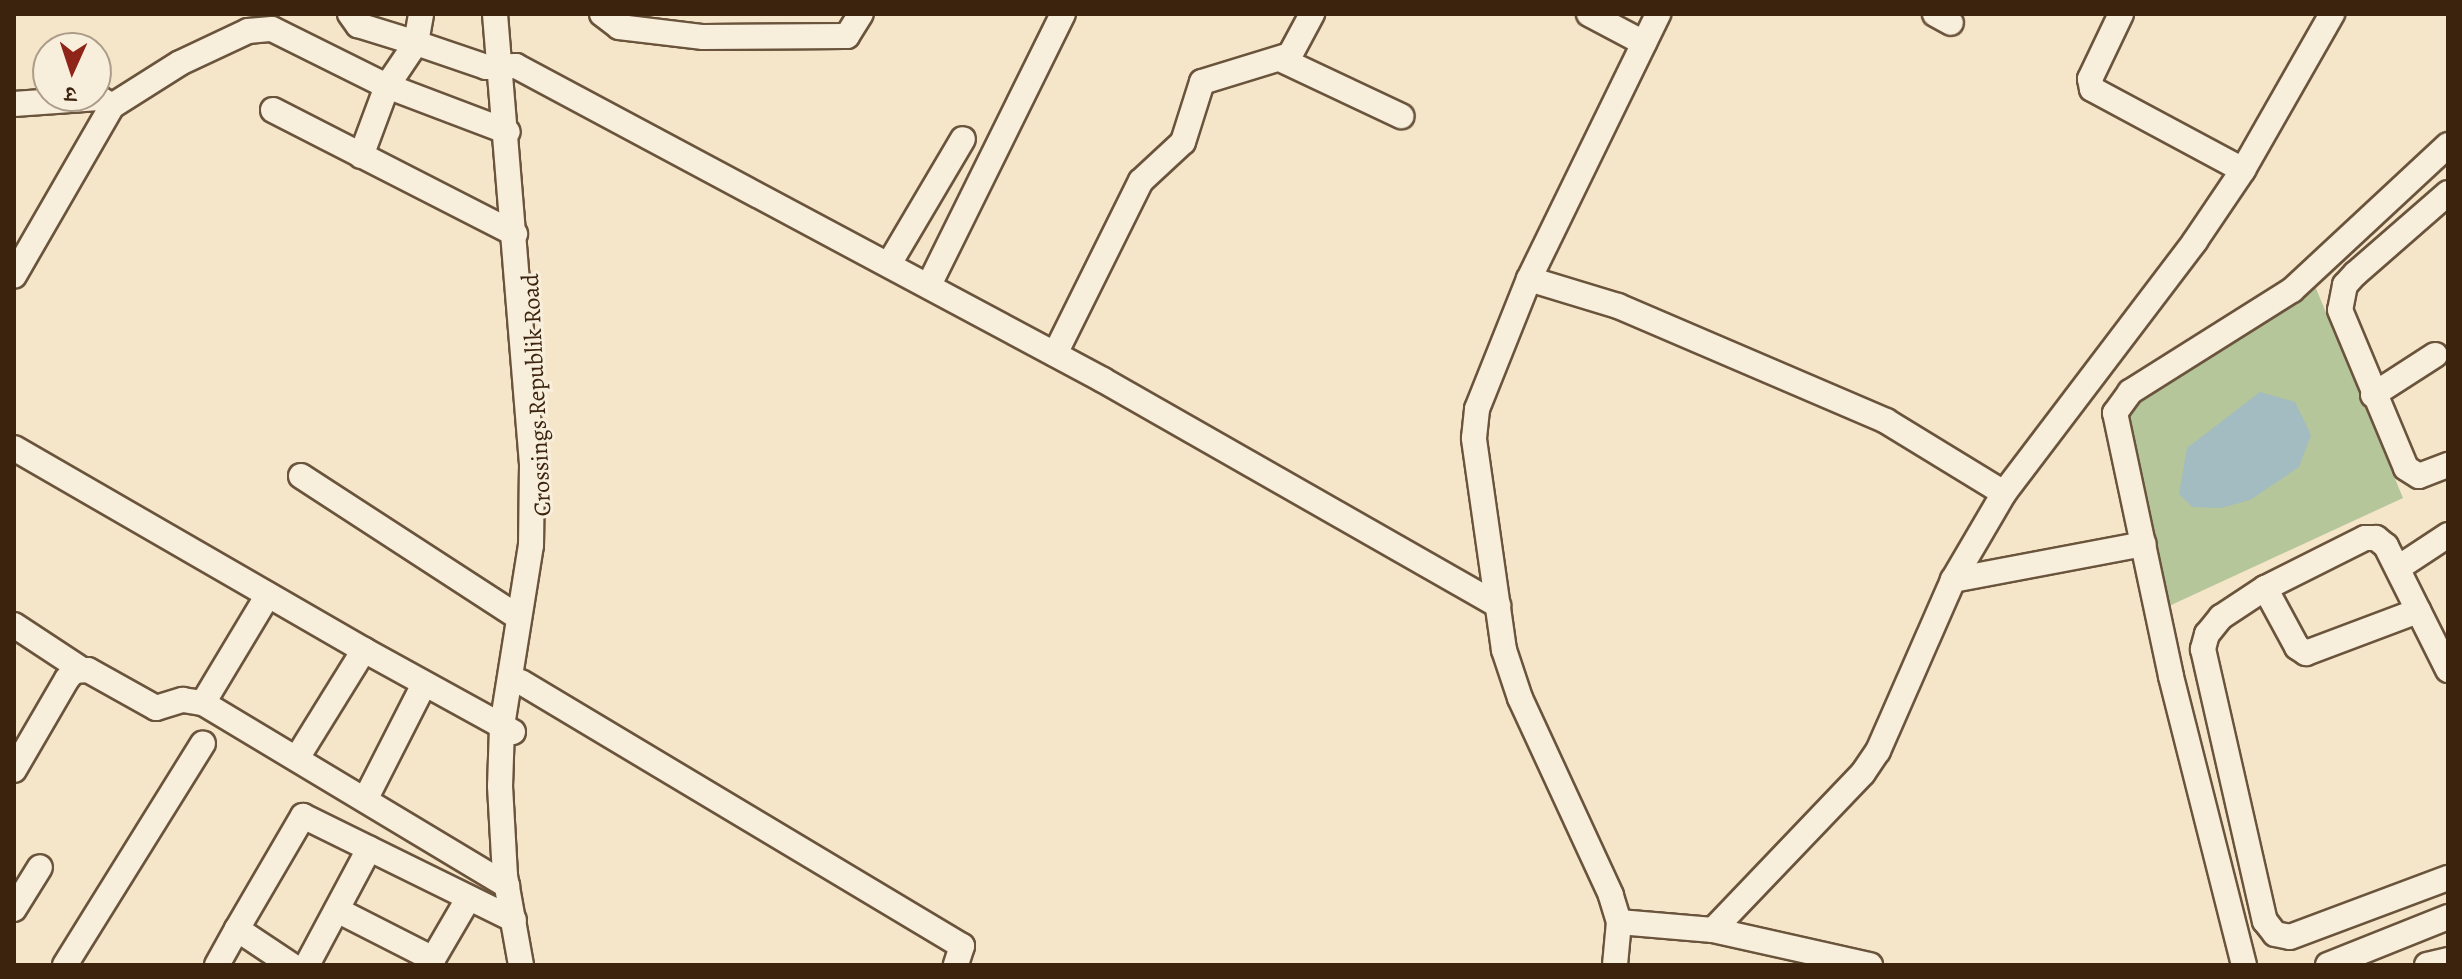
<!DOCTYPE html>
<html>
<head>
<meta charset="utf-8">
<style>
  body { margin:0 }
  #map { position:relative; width:2462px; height:979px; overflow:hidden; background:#f5e5c9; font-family:Alegreya,"Noto Serif Devanagari",serif }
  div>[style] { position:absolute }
  .green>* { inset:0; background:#b5c69b }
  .water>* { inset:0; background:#a2bcc1 }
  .roads { filter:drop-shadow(2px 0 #6a543c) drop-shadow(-2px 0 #6a543c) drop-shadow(0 2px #6a543c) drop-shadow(0 -2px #6a543c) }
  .minor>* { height:24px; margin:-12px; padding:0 12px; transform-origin:12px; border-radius:12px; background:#f8eedc }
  span { translate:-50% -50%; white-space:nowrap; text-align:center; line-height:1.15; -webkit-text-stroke:6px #f8eedc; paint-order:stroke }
  .street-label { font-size:24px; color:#3b230d }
  .frame { position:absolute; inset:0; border:16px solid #3b230d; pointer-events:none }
  .north { position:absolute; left:32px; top:32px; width:80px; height:80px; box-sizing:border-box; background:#f8eedc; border:2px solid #ac9d89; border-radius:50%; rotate:183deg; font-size:22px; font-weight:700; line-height:32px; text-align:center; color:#3b230d }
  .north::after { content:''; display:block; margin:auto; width:28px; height:36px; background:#8f2418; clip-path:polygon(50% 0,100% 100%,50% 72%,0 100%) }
</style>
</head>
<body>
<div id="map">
  <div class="green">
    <div style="clip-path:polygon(2315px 286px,2403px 498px,2169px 606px,2123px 410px)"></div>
  </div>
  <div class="water">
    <div style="clip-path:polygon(2260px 392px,2295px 402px,2311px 435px,2299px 467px,2250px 500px,2221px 508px,2192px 507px,2179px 494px,2187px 448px)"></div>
  </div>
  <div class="roads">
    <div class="minor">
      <div style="left:350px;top:14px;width:14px;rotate:54deg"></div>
      <div style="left:358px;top:25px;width:61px;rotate:17.2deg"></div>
      <div style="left:416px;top:43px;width:29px;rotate:-80deg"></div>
      <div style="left:495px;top:14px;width:453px;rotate:85.3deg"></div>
      <div style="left:532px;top:465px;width:80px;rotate:90.7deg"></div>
      <div style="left:531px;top:545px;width:184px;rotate:99.1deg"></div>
      <div style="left:502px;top:727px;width:59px;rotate:91.9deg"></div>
      <div style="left:500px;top:786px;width:90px;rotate:86.8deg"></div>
      <div style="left:505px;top:876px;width:90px;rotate:79.8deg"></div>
      <div style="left:602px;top:14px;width:21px;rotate:37deg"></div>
      <div style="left:619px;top:27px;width:85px;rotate:6.8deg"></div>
      <div style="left:703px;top:37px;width:144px;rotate:-0.4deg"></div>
      <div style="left:847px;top:36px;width:26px;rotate:-58deg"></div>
      <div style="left:1589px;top:14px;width:62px;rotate:27.8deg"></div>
      <div style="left:1935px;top:14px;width:18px;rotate:29deg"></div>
      <div style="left:2121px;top:14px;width:72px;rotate:115.5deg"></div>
      <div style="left:2090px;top:79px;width:10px;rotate:79deg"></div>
      <div style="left:2092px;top:89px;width:171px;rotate:28.2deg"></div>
      <div style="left:1282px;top:60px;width:132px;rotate:25.2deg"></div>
      <div style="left:14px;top:104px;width:85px;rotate:-4deg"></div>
      <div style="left:99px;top:98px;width:15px;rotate:32deg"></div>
      <div style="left:112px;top:106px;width:196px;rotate:120deg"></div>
      <div style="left:112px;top:106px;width:80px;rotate:-32.3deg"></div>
      <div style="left:180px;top:63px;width:75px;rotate:-25.2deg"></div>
      <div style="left:248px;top:31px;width:24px;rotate:-5deg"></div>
      <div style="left:272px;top:29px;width:128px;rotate:26.4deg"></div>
      <div style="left:387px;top:86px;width:129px;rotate:20.8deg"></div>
      <div style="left:273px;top:110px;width:272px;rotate:27.1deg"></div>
      <div style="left:361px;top:156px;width:75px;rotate:-69.6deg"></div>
      <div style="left:387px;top:86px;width:52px;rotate:-56deg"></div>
      <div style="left:416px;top:43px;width:74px;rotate:18.9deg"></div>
      <div style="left:486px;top:67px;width:30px;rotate:-2deg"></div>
      <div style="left:516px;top:66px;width:666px;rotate:28.14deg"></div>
      <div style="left:1103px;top:380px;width:455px;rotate:29.7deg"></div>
      <div style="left:2448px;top:193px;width:123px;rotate:138.9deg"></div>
      <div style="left:2355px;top:274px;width:15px;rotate:132deg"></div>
      <div style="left:2345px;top:285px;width:25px;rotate:101deg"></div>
      <div style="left:2340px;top:310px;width:171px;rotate:67.3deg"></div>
      <div style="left:2406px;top:468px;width:15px;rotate:32deg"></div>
      <div style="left:2419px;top:476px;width:31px;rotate:-21deg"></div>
      <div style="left:889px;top:264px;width:145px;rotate:-59.4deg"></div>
      <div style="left:1529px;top:279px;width:93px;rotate:16.9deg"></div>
      <div style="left:1618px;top:306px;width:292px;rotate:23.2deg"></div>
      <div style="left:1886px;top:421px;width:138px;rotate:31.4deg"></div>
      <div style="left:929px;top:285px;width:302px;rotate:-63.7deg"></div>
      <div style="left:1055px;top:354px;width:193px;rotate:-63.6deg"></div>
      <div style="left:1141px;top:181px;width:57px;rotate:-42.9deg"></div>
      <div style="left:1183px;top:142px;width:63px;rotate:-72.4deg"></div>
      <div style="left:1202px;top:82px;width:92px;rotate:-17.1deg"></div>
      <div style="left:1290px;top:55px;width:47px;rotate:-61.8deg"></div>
      <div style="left:2373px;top:395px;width:74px;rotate:-32.8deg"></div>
      <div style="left:14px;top:448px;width:404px;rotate:30deg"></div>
      <div style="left:364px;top:650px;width:127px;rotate:121.8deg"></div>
      <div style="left:301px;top:476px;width:259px;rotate:33deg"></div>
      <div style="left:2398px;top:568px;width:60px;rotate:-33.4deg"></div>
      <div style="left:1953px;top:580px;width:194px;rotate:-10.7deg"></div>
      <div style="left:2265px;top:588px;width:67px;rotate:61.5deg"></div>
      <div style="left:2297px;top:647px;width:11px;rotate:34deg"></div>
      <div style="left:2306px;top:653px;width:120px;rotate:-20.6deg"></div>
      <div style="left:14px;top:625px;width:80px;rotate:33.3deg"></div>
      <div style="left:364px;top:650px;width:170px;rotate:28.8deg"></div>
      <div style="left:2448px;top:670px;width:139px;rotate:-116.6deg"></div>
      <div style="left:2386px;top:546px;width:13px;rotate:-141deg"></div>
      <div style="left:2376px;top:538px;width:11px;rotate:180deg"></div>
      <div style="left:2365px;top:538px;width:112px;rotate:153.4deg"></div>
      <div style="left:2265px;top:588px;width:53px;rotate:146.6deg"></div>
      <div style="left:2221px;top:617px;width:22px;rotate:129deg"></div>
      <div style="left:2207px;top:634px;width:16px;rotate:105deg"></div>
      <div style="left:2203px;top:649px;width:279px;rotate:77.2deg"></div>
      <div style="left:2265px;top:921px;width:16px;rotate:52deg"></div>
      <div style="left:2275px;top:934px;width:15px;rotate:11deg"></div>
      <div style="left:2290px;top:937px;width:169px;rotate:-20.5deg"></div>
      <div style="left:521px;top:682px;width:514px;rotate:30.91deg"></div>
      <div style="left:962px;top:946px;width:20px;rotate:108deg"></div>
      <div style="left:203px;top:703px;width:126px;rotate:-59deg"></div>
      <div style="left:14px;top:770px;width:105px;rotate:-59.8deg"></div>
      <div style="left:67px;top:679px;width:11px;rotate:-49deg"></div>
      <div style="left:74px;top:671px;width:14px;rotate:-4deg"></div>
      <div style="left:88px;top:670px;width:78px;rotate:29.2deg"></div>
      <div style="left:156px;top:708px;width:28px;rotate:-17deg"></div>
      <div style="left:183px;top:700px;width:20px;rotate:9deg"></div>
      <div style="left:203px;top:703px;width:355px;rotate:31deg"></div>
      <div style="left:366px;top:798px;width:128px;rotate:-63deg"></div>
      <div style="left:14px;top:909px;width:49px;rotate:-58.2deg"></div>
      <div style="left:337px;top:910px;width:108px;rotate:27deg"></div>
      <div style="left:433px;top:959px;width:69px;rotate:-59.7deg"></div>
      <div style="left:1619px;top:922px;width:94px;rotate:4.9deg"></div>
      <div style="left:1713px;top:930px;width:161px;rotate:12.6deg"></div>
      <div style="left:1713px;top:930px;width:217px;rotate:-46.3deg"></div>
      <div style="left:1863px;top:773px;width:27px;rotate:-56deg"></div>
      <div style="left:1878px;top:751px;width:187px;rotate:-66.3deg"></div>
      <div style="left:1953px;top:580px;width:101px;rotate:-59.6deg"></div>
      <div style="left:2004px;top:493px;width:316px;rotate:-52.8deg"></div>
      <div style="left:2195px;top:241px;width:86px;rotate:-55.9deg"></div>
      <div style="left:2243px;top:170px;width:180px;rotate:-60.3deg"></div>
      <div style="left:65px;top:965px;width:261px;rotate:-58.1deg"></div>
      <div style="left:217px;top:965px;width:41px;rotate:-60.9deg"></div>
      <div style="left:291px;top:965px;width:65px;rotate:-146.3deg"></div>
      <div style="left:237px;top:929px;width:131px;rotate:-59.7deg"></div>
      <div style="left:303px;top:816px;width:235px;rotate:26.2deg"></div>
      <div style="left:307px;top:965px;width:132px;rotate:-61.9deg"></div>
      <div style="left:1615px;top:965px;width:43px;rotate:-84.7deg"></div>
      <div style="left:1619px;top:922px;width:28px;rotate:-107deg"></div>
      <div style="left:1611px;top:895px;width:217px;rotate:-114.8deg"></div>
      <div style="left:1520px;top:698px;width:51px;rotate:-108.4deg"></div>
      <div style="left:1504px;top:650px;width:214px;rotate:-98.1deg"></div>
      <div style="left:1474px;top:438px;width:29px;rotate:-84deg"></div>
      <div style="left:1477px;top:409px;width:140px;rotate:-68.2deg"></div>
      <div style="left:1529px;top:279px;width:295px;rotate:-64deg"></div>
      <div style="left:2244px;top:965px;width:298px;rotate:-104.2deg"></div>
      <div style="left:2171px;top:676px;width:269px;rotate:-102deg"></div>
      <div style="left:2115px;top:413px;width:26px;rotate:-54deg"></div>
      <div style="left:2130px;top:392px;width:191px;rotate:-32.2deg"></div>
      <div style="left:2292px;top:290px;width:213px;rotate:-42.9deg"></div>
      <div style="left:2328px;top:965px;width:129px;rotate:-21.8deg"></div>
      <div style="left:2427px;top:965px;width:22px;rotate:-13deg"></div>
    </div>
  </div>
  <div class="street-label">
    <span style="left:537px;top:395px;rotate:-93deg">Crossings Republik Road</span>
  </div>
  <div class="frame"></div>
  <div class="north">उ</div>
</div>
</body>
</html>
